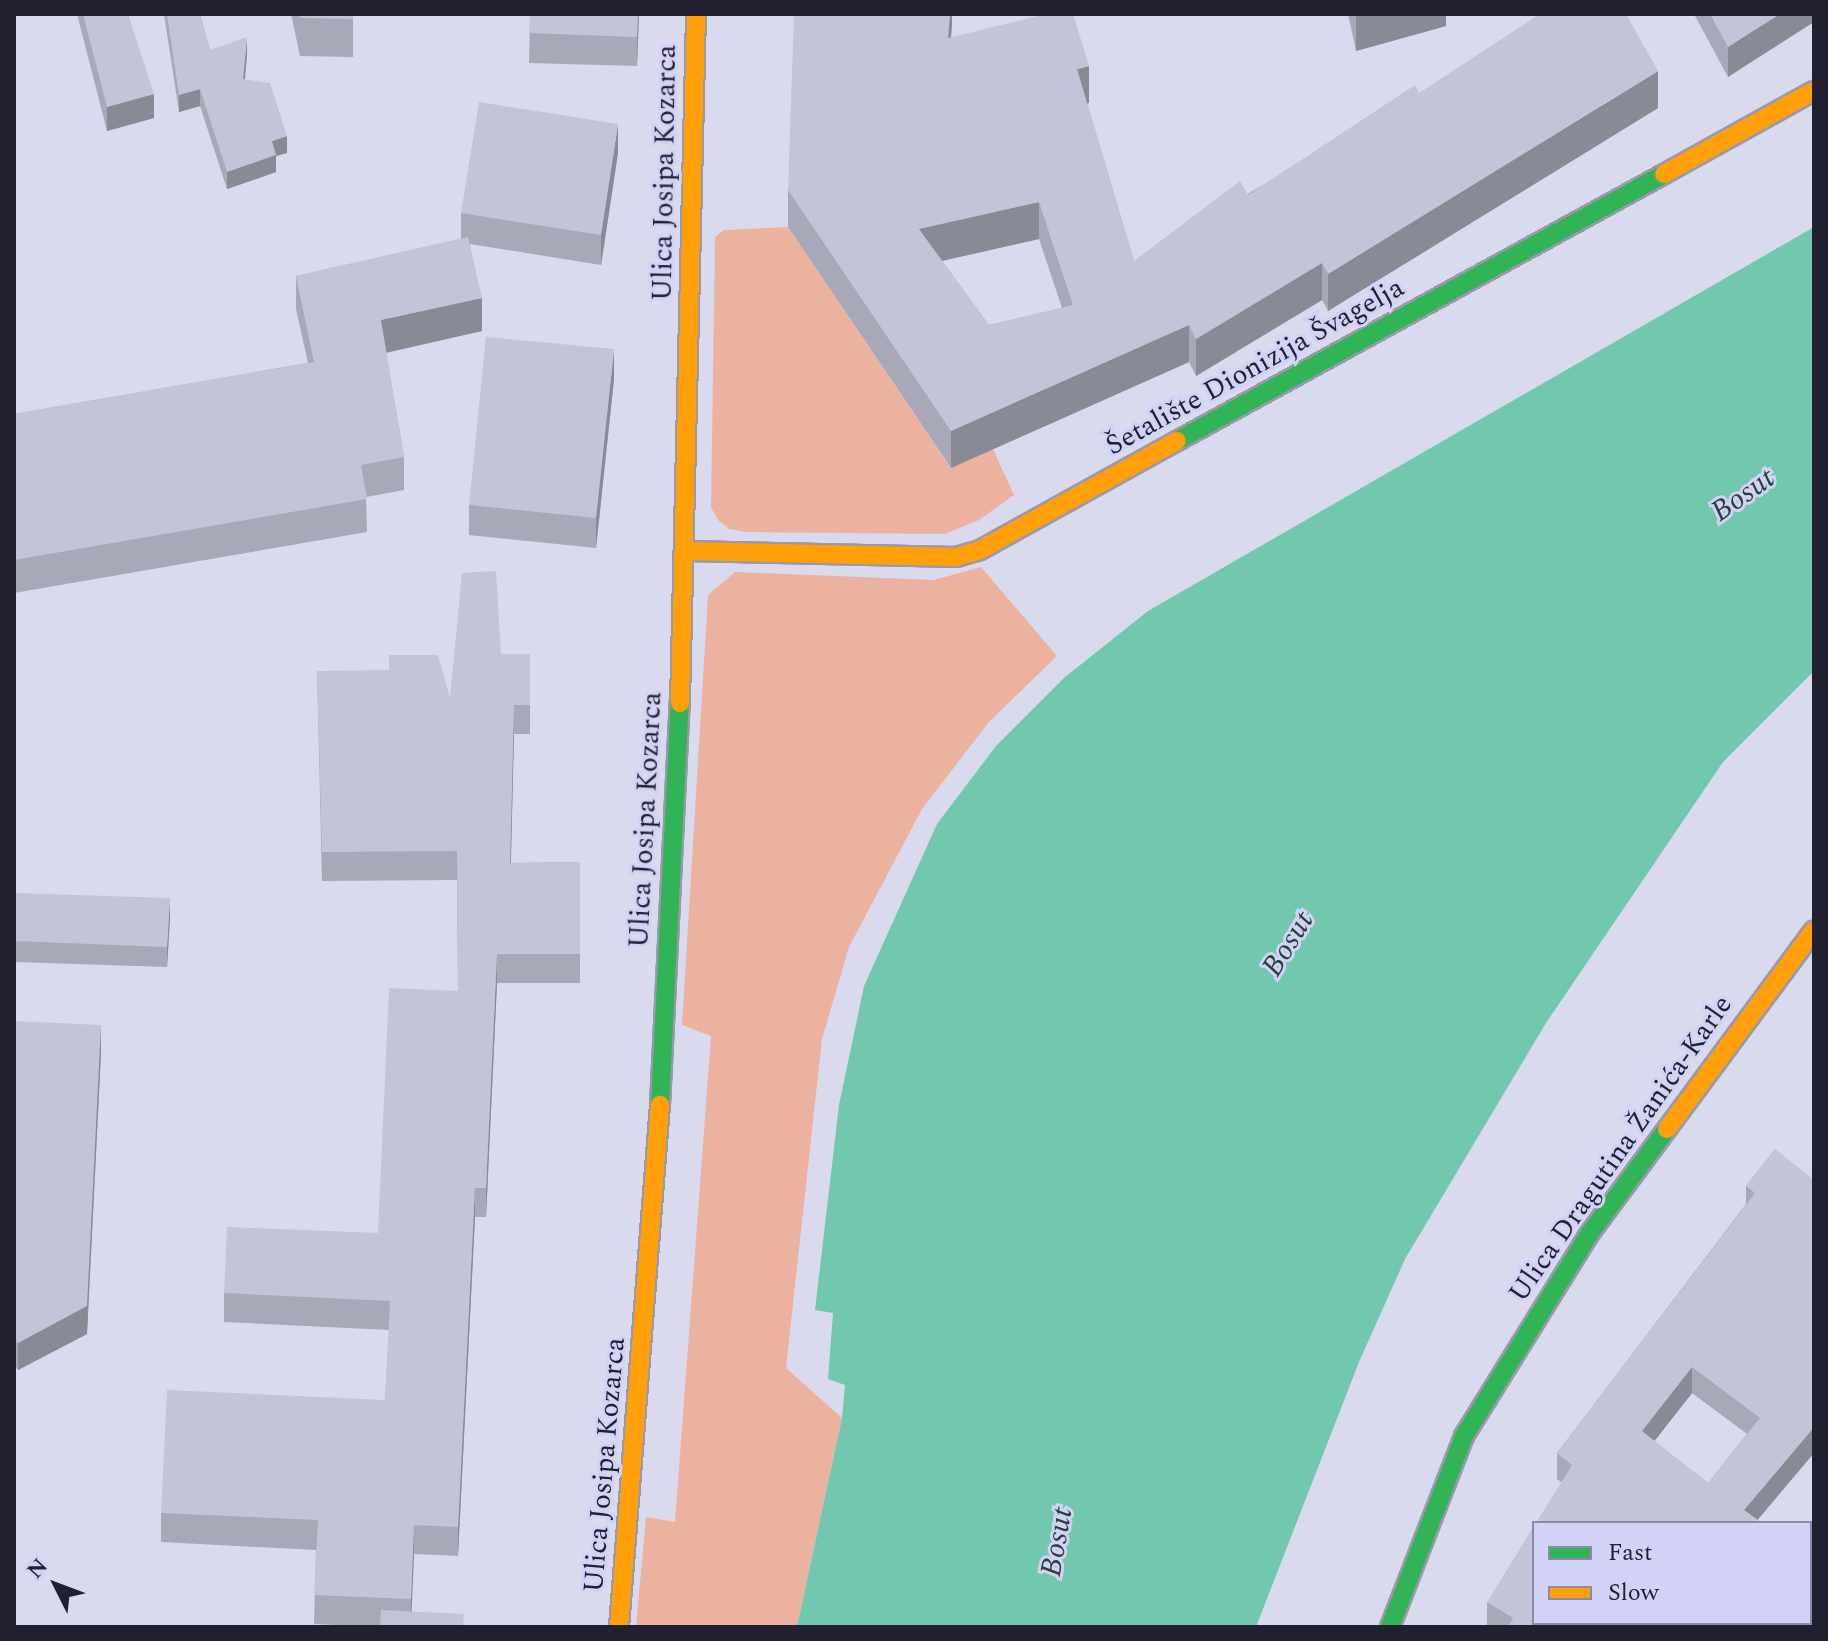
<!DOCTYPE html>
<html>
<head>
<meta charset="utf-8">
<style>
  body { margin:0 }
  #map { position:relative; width:1828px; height:1641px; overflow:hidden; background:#dadaef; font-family:Spectral,serif }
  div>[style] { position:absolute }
  .green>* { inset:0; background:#ecb2a0 }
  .water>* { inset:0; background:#71c8af }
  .roads { filter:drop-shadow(2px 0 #99a) drop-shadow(-2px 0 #99a) drop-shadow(0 2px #99a) drop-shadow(0 -2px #99a) }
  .fast>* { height:18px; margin:-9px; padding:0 9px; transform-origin:9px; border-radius:9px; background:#30b455 }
  .slow>* { height:18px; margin:-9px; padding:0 9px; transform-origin:9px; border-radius:9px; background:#ff9f0a }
  .wall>* { inset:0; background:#a7a9b9 }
  .shaded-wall>* { inset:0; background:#888a96 }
  .building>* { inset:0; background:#c2c5d7 }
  span { translate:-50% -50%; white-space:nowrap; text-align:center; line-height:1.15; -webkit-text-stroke:6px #d2d2f7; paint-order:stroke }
  .street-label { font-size:28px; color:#202031 }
  .water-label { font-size:30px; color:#274136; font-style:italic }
  .frame { position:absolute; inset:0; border:16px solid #202031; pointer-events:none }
  .legend { position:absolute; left:1532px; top:1521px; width:280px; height:104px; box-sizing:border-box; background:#d2d2f7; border:2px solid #8b8ba8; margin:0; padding:10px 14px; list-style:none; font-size:24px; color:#202031 }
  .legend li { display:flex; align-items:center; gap:16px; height:40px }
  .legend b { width:40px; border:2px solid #8b8ba8 }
  .north { position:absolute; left:16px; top:1545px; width:80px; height:80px; -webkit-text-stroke:6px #d2d2f7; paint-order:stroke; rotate:312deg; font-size:22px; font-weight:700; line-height:32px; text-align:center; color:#202031 }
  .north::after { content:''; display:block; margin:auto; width:28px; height:36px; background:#202031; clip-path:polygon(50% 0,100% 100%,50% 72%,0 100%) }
</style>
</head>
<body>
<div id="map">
  <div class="green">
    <div style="clip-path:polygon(788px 227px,950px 467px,993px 449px,1014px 495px,979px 520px,945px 534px,746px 532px,729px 529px,718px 520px,711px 507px,715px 237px,724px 230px)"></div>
    <div style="clip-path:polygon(981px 567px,1057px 656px,989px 722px,922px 809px,849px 947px,822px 1039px,786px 1368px,842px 1418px,797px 1627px,636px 1627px,646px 1517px,675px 1522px,711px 1036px,682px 1025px,708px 595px,735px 572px,934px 580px)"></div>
  </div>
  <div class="water">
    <div style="clip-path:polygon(1814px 227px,1814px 671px,1723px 762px,1546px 1023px,1405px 1259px,1359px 1362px,1256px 1627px,797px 1627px,842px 1418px,845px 1385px,828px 1379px,833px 1313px,815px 1310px,839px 1105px,864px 986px,937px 824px,996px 746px,1065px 677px,1148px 611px)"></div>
  </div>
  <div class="roads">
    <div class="fast">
      <div style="left:1177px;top:441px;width:555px;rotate:-28.73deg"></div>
      <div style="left:660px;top:1105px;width:402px;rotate:-87.2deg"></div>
      <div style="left:1390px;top:1627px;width:205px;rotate:-68.8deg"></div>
      <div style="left:1464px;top:1436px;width:239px;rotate:-58.2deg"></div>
      <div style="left:1590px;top:1233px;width:129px;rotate:-53.5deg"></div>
    </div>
    <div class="slow">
      <div style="left:1664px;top:174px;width:171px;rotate:-29deg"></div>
      <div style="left:687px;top:551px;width:269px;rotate:1.3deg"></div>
      <div style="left:956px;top:557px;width:25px;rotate:-16deg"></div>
      <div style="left:980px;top:550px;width:225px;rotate:-29deg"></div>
      <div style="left:680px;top:703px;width:689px;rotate:-88.67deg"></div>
      <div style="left:1667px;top:1129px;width:247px;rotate:-53.5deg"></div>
      <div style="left:619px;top:1627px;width:524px;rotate:-85.51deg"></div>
    </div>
  </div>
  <div class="wall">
    <div style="clip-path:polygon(77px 14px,128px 14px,154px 118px,107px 131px)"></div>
    <div style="clip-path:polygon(164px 14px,200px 14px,210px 50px,247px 54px,245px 80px,287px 153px,276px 156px,276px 172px,227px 189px,200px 106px,179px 112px)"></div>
    <div style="clip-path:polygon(291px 14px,352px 14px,353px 19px,353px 57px,300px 56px)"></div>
    <div style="clip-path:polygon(530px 14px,639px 14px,637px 66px,529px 63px)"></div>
    <div style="clip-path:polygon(evenodd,952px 14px,951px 37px,1089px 103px,1087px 103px,1134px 261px,1419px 93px,1658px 108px,1328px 311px,1322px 300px,1196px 376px,1189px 362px,951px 468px,788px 227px,788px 190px,952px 14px,1039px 239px,1062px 308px,989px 325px,942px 261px,1039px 239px)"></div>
    <div style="clip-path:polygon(1348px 14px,1446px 14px,1446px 26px,1356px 51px)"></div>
    <div style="clip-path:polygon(1694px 14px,1814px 14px,1728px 77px)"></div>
    <div style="clip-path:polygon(618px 153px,601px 265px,470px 244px,482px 331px,386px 352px,404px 457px,404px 490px,366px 497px,367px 532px,14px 593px,14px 414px,308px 363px,296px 309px,296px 276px,461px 239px,461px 213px)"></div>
    <div style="clip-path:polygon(614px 379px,596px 548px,469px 535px,469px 505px)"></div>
    <div style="clip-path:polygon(501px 654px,530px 654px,530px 734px,514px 734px,511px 863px,580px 862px,580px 983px,497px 983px,486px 1217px,475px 1217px,458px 1556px,414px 1554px,411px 1612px,464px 1627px,378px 1627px,314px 1624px,316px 1550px,161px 1542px,161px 1513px,385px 1400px,389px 1330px,224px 1322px,224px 1293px,378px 1233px,458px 991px,457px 880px,322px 881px,317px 671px,450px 698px)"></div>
    <div style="clip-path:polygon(14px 893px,170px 918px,167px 967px,14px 962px)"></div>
    <div style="clip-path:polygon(14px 1021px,101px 1053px,87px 1334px,18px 1370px,14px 1365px)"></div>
    <div style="clip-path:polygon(evenodd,1775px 1149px,1758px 1520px,1561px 1482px,1557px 1479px,1557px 1453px,1746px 1204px,1746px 1186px,1775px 1149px,1692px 1393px,1747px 1434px,1708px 1483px,1654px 1441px,1692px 1393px)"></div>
    <div style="clip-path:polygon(1487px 1602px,1534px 1623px,1680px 1623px,1678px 1627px,1487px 1627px)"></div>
  </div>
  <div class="shaded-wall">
    <div style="clip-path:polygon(638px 14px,639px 14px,637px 66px,637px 37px)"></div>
    <div style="clip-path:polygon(950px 14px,952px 14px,952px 25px,948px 75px,948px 38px)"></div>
    <div style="clip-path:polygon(1356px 14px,1446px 14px,1446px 26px,1356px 51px)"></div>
    <div style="clip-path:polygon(1780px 14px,1814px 14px,1814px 22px,1728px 77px,1728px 47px)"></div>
    <div style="clip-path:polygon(247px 37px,247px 54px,243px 96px,243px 79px)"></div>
    <div style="clip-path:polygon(1089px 66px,1089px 103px,1077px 107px,1077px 69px)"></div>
    <div style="clip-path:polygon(1658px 71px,1658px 108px,1328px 311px,1328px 274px)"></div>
    <div style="clip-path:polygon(200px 89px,200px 106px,179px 112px,179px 95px)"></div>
    <div style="clip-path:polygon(154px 94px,154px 118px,107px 131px,107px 107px)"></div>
    <div style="clip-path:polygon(618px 124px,618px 153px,601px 265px,601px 235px)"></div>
    <div style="clip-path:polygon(287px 136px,287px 153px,276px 156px,276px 172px,227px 189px,227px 172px,272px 141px)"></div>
    <div style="clip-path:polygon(1039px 202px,1039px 239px,919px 266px,919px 229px)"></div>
    <div style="clip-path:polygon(1322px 263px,1322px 300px,1196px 376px,1196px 339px)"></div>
    <div style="clip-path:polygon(482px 298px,482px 331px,381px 354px,381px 320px)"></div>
    <div style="clip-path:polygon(1189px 325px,1189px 362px,951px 468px,951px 431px)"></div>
    <div style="clip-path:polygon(614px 349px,614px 379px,596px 548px,596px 518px)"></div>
    <div style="clip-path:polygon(514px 705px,514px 734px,510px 892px,510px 863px)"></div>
    <div style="clip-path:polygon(170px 898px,170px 918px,167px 967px,167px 947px)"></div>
    <div style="clip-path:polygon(497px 954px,497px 983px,486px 1217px,486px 1188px)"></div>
    <div style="clip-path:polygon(101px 1025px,101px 1053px,87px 1334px,18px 1370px,18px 1343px)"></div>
    <div style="clip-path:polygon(475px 1188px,475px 1217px,458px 1556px,458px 1527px)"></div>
    <div style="clip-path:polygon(1692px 1367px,1692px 1393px,1642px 1457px,1642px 1431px)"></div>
    <div style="clip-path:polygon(1814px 1427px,1814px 1453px,1755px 1523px,1744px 1510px)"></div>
    <div style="clip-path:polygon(414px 1525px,414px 1554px,411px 1627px,411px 1599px)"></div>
    <div style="clip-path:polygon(1587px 1623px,1593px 1623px,1593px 1627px,1584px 1627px)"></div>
    <div style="clip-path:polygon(1664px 1623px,1680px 1623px,1678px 1627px,1662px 1627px)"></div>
  </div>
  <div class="building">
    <div style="clip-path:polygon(83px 14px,128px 14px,154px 94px,107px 107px)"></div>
    <div style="clip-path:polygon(167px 14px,200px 14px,210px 50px,247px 37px,243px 79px,270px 83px,287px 136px,272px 141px,276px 155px,227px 172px,200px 89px,179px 95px)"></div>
    <div style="clip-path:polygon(299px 14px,352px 14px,353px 19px,300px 18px)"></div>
    <div style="clip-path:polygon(530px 14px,638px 14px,637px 37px,529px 33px)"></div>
    <div style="clip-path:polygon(evenodd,794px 14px,950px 14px,948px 38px,1046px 14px,1073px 14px,1089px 66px,1077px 69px,1134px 261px,1240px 181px,1248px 195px,1415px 85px,1419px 93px,1540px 14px,1626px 14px,1658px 71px,1328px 274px,1322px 263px,1196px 339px,1189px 325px,951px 431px,788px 190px,794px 14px,1039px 202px,1073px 305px,989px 325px,919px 229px,1039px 202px)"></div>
    <div style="clip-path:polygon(1710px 14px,1780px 14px,1728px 47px)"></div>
    <div style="clip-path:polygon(479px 102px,618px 124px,601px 235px,461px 213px)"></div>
    <div style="clip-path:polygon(468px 237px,482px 298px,381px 320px,404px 457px,361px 465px,367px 499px,14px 560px,14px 414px,314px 362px,296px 276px)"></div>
    <div style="clip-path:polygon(486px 337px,614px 349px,596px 518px,469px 505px)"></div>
    <div style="clip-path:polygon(496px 571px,501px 654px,530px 654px,530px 705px,514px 705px,510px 863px,580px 862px,580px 954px,497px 954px,486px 1188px,475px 1188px,458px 1527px,414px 1525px,411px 1599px,314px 1595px,318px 1520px,161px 1513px,167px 1390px,385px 1400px,390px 1301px,224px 1293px,227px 1227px,378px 1233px,389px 988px,458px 991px,457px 851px,322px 852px,317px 671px,389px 670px,389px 655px,438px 655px,450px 698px,462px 573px)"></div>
    <div style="clip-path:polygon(14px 893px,170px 898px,167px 947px,14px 941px)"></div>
    <div style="clip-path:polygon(14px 1021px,101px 1025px,87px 1306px,18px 1343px,14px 1338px)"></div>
    <div style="clip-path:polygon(evenodd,1775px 1149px,1814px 1180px,1814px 1427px,1744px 1510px,1762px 1523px,1536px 1523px,1572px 1465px,1557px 1453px,1755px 1193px,1746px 1186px,1775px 1149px,1692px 1367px,1760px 1418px,1708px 1483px,1642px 1431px,1692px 1367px)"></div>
    <div style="clip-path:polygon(1534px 1526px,1534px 1623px,1587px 1623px,1584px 1627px,1508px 1627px,1513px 1618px,1487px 1602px)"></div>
    <div style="clip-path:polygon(381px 1610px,464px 1614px,463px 1627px,380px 1627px)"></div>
    <div style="clip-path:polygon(1608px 1623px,1664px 1623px,1662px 1627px,1615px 1627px)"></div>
  </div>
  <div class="street-label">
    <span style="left:665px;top:173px;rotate:-89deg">Ulica Josipa Kozarca</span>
    <span style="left:1255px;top:367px;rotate:-29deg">Šetalište Dionizija Švagelja</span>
    <span style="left:646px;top:820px;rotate:-87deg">Ulica Josipa Kozarca</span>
    <span style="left:1621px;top:1149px;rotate:-55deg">Ulica Dragutina Žanića-Karle</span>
    <span style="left:605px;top:1465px;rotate:-85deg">Ulica Josipa Kozarca</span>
  </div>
  <div class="water-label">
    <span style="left:1743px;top:495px;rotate:-35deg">Bosut</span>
    <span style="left:1288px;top:944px;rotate:-58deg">Bosut</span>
    <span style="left:1057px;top:1542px;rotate:-80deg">Bosut</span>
  </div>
  <div class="frame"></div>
  <ul class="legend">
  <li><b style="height:10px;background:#30b455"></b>Fast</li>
  <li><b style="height:10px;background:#ff9f0a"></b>Slow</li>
  </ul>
  <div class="north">N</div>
</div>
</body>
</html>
